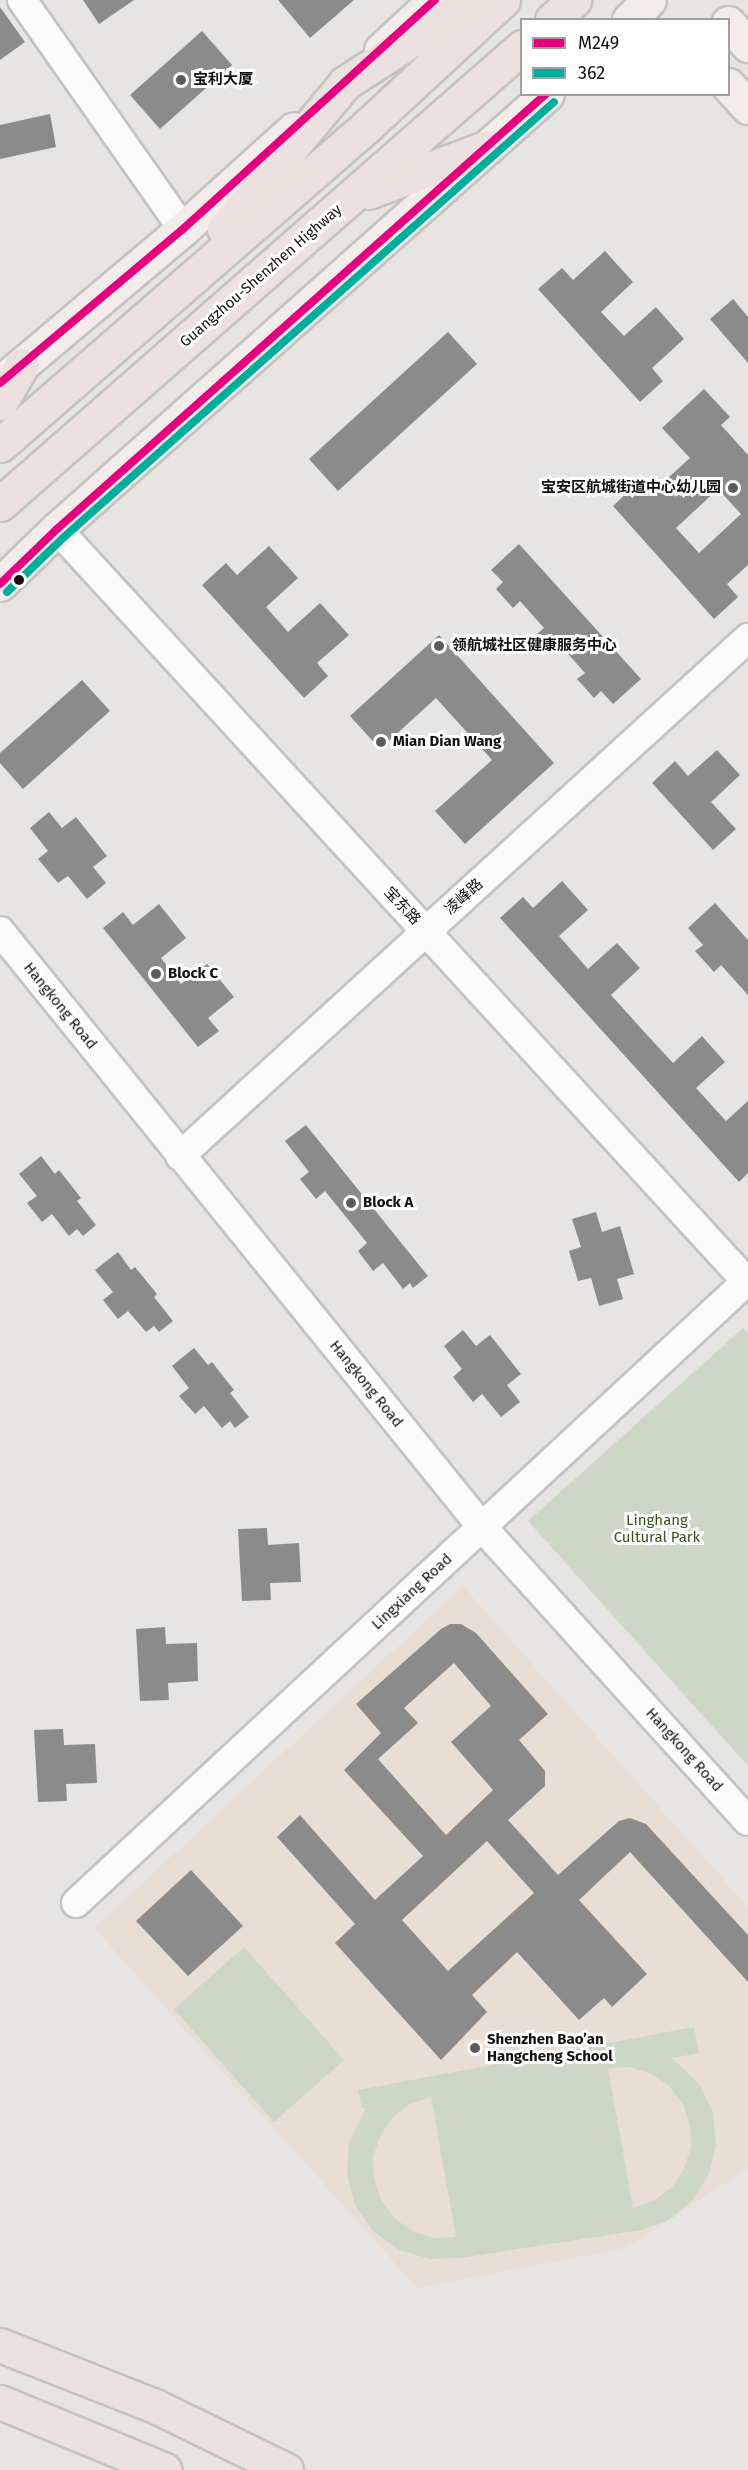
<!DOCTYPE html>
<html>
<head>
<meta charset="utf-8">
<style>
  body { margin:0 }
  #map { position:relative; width:748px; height:2470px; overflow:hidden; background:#e7e5e3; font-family:"Fira Sans","Noto Sans SC",sans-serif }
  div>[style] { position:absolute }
  .education>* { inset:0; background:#e8ded4 }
  .green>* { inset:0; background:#cdd7c5 }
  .building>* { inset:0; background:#8c8b8b }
  .roads { filter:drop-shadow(2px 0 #c5c3c2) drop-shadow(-2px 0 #c5c3c2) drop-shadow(0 2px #c5c3c2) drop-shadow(0 -2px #c5c3c2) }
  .minor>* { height:28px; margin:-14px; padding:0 14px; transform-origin:14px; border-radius:14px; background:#fbfbfb }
  .major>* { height:33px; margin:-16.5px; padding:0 16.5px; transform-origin:16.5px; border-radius:16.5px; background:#f2ecea }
  .highway>* { height:33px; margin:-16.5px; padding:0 16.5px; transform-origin:16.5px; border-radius:16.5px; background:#ece1de }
  .bus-1>* { height:8px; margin:-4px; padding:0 4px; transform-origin:4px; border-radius:4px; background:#e5007d }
  .bus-2>* { height:8px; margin:-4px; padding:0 4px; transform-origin:4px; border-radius:4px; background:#01ad9c }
  .dots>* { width:16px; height:16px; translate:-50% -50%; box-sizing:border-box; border:3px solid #fff; border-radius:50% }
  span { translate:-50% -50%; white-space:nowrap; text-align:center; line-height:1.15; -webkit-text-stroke:6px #fff; paint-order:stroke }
  .poi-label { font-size:15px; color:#121110; font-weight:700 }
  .left { translate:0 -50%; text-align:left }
  .right { translate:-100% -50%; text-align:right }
  .street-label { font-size:15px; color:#121110 }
  .park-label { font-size:15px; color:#345518 }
  .legend { position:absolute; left:520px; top:18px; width:210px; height:78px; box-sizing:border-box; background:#fff; border:2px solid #a0a09f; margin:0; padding:8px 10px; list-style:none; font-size:18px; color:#121110 }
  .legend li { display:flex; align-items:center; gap:12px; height:30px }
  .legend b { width:30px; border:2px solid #a0a09f }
</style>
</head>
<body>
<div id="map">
  <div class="education">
    <div style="clip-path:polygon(463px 1586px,748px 1907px,748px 2168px,636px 2242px,621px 2249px,417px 2288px,94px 1928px)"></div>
  </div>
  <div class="green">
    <div style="clip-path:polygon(743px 1328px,748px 1334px,748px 1766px,528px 1521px)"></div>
    <div style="clip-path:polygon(244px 1947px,344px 2060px,274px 2122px,174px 2009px)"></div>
    <div style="clip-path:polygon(evenodd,694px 2027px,699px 2053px,672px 2058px,700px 2085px,713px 2113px,716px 2144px,709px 2174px,693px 2200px,669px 2220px,641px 2230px,460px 2258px,430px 2259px,399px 2250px,373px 2231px,355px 2205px,347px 2174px,349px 2142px,366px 2108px,362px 2108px,358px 2090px,694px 2027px,630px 2067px,651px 2074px,669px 2086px,683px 2104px,690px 2125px,691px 2147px,684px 2169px,672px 2187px,654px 2201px,633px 2208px,608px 2068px,630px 2067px,694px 2027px,431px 2097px,456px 2237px,455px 2237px,433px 2238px,412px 2231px,394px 2218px,381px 2200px,374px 2179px,373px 2157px,380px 2136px,393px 2117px,410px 2104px,431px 2097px)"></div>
  </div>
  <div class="building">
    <div style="clip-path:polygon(83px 0,134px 0,99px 24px)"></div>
    <div style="clip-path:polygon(278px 0,354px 0,310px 38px)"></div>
    <div style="clip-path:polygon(0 7px,25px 42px,0 60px)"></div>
    <div style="clip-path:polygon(202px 31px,232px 65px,160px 129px,130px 95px)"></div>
    <div style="clip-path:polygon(50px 114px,56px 147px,0 159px,0 125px)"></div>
    <div style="clip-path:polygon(605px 251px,633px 282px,601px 312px,624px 336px,656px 307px,684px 339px,652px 368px,663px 381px,640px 402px,538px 289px,562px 268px,573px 280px)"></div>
    <div style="clip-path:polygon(733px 299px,748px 317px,748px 363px,710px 319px)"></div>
    <div style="clip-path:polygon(448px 332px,477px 364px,338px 491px,309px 459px)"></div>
    <div style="clip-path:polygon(evenodd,704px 389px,730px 417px,721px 425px,748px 455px,748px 565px,727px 584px,738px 597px,714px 619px,613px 506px,636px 484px,648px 496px,690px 458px,662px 428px,704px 389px,718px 489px,741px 514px,699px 553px,676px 528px,718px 489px)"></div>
    <div style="clip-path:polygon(519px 544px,641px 679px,613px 704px,601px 691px,594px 698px,577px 679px,585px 673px,561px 646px,554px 653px,537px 634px,544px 628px,520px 601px,513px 608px,496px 589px,503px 582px,491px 570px)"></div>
    <div style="clip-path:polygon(269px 546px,298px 578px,266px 607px,288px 632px,320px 603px,349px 635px,317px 663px,328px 676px,304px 698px,202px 585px,226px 563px,237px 575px)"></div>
    <div style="clip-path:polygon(439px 635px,554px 763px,465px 844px,435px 811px,492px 760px,436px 698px,380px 749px,350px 716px)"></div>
    <div style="clip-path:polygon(82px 680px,110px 711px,23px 789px,0 763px,0 753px)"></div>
    <div style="clip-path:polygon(717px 750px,740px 775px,711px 802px,736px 829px,713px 850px,652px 783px,675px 761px,688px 776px)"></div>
    <div style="clip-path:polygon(49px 812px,62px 828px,76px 817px,107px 856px,93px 867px,106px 883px,87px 899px,68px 876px,58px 883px,38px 859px,48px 851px,30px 828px)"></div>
    <div style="clip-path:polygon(562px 881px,588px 910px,559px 936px,588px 969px,617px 943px,640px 968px,611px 995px,648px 1036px,673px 1063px,702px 1036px,725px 1062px,696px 1088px,726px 1121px,748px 1101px,748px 1173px,739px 1182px,500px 918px,523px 897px,533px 908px)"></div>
    <div style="clip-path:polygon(715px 903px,748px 940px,748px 995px,721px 965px,714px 972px,695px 951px,703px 945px,688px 928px)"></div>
    <div style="clip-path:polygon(159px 904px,186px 938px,161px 958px,181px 984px,207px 964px,234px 997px,208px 1018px,219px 1031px,198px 1047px,103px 928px,123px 912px,133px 925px)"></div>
    <div style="clip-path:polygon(306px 1125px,428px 1276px,413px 1288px,410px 1283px,403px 1289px,383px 1263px,373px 1271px,358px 1251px,367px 1243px,342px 1212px,325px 1191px,316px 1199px,300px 1179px,309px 1172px,285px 1141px)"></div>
    <div style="clip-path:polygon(41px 1156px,55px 1174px,59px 1170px,81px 1198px,77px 1201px,96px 1225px,83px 1236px,77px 1229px,69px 1236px,52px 1214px,42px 1222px,27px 1203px,37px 1196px,19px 1174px)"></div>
    <div style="clip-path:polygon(596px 1212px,602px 1232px,620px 1226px,634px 1274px,617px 1279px,623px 1299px,599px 1306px,591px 1278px,578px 1281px,569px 1251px,581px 1247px,572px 1219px)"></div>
    <div style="clip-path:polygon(118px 1252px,131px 1270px,135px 1267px,157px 1294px,154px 1297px,173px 1321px,159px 1332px,154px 1326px,146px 1332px,128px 1311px,118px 1319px,103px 1300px,113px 1292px,95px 1270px)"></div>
    <div style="clip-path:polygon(463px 1330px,476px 1346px,490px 1335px,521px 1374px,507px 1385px,520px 1402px,501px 1417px,482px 1394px,473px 1402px,453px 1377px,462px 1369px,444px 1346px)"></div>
    <div style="clip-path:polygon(194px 1348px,208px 1365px,212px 1362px,234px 1390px,230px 1393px,249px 1417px,235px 1428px,230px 1421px,222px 1428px,204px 1406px,195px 1414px,179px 1396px,189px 1388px,172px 1366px)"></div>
    <div style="clip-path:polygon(267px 1528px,268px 1545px,299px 1543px,301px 1582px,270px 1583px,271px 1600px,242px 1601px,238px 1529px)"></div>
    <div style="clip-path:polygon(evenodd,450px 1624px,461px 1624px,476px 1633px,548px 1714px,519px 1740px,545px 1771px,545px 1786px,508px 1820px,558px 1875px,619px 1821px,630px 1818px,646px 1824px,748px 1935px,748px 1982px,630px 1852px,579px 1900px,647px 1974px,612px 2007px,604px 1998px,579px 2020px,517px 1952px,472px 1995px,487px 2012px,441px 2060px,335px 1943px,355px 1924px,277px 1837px,300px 1815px,375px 1900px,423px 1856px,344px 1770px,381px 1733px,356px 1704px,441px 1629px,450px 1624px,454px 1663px,491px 1706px,451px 1742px,493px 1790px,446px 1835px,378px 1759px,418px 1723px,404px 1708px,454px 1663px,450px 1624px,487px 1841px,534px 1893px,448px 1971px,402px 1920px,487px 1841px)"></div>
    <div style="clip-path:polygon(165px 1627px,166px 1644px,197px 1643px,198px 1681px,168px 1683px,169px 1700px,140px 1701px,136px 1629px)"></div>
    <div style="clip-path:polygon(63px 1729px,64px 1745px,95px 1744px,97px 1783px,66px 1784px,67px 1801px,38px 1802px,34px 1730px)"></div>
    <div style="clip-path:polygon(191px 1870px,243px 1926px,188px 1976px,136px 1921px)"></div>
  </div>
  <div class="roads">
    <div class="minor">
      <div style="left:22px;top:0;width:280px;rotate:54.9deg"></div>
      <div style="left:57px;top:529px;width:1023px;rotate:47.5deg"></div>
      <div style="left:0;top:931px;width:767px;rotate:51.04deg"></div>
      <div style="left:482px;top:1527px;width:396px;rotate:47.9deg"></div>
      <div style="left:180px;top:1156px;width:769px;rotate:-42.36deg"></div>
      <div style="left:76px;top:1903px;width:916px;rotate:-42.83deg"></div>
    </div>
    <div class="major">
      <div style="left:629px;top:20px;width:28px;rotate:-45deg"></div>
      <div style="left:728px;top:23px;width:30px;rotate:48deg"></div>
      <div style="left:381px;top:50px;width:74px;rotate:-42.8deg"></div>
      <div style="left:728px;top:85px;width:30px;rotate:48deg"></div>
      <div style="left:0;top:383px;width:239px;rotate:-40.1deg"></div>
      <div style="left:183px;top:229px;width:149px;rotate:-42deg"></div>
      <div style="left:0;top:584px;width:79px;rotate:-44deg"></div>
      <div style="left:57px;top:529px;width:655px;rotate:-41.6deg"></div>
    </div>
    <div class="highway">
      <div style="left:552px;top:20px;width:30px;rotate:-42deg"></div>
      <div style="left:368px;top:192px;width:128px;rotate:-20.6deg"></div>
      <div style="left:224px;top:229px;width:190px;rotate:-50.3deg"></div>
      <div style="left:345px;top:83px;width:153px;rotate:-32.8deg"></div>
      <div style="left:0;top:403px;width:44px;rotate:-59.9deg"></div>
      <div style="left:0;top:445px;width:488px;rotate:-41deg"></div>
      <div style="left:368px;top:125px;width:184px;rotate:-42.8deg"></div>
      <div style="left:0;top:504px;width:694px;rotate:-41.2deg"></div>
      <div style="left:0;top:2345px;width:167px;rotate:21.5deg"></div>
      <div style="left:155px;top:2406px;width:146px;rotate:26deg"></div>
      <div style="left:0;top:2402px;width:178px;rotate:22.4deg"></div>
    </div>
  </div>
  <div class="bus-1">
    <div style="left:0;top:383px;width:239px;rotate:-40.1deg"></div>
    <div style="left:183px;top:229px;width:341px;rotate:-42.3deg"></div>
    <div style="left:0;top:584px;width:79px;rotate:-44deg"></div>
    <div style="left:57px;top:529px;width:654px;rotate:-41.66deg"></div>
  </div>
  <div class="bus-2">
    <div style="left:7px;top:592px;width:79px;rotate:-44deg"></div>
    <div style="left:64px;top:537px;width:655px;rotate:-41.6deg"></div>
  </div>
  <div class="dots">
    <div style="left:181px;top:80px;background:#5d5b5a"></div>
    <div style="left:733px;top:488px;background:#5d5b5a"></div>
    <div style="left:19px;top:580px;background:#121110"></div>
    <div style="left:439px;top:646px;background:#5d5b5a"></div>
    <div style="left:381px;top:742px;background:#5d5b5a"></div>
    <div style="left:156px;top:974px;background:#5d5b5a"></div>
    <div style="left:351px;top:1203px;background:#5d5b5a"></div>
    <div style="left:475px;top:2048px;background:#5d5b5a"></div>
  </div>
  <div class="poi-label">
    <span class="left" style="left:193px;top:80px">宝利大厦</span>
    <span class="right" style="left:721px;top:488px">宝安区航城街道中心幼儿园</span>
    <span class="left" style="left:452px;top:646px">领航城社区健康服务中心</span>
    <span class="left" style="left:393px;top:742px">Mian Dian Wang</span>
    <span class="left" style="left:168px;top:974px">Block C</span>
    <span class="left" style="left:363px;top:1203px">Block A</span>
    <span class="left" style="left:487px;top:2048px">Shenzhen Bao’an<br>Hangcheng School</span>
  </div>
  <div class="street-label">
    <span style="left:261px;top:276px;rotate:-41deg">Guangzhou-Shenzhen Highway</span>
    <span style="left:464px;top:897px;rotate:-42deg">凌峰路</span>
    <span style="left:402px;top:906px;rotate:47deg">宝东路</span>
    <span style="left:60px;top:1006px;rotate:51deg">Hangkong Road</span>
    <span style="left:366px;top:1384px;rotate:51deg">Hangkong Road</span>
    <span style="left:412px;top:1592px;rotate:-43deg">Lingxiang Road</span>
    <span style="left:684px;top:1750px;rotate:48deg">Hangkong Road</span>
  </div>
  <div class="park-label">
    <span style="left:657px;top:1529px">Linghang<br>Cultural Park</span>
  </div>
  <ul class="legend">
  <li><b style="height:8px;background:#e5007d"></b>M249</li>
  <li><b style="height:8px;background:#01ad9c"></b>362</li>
  </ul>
</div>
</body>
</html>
